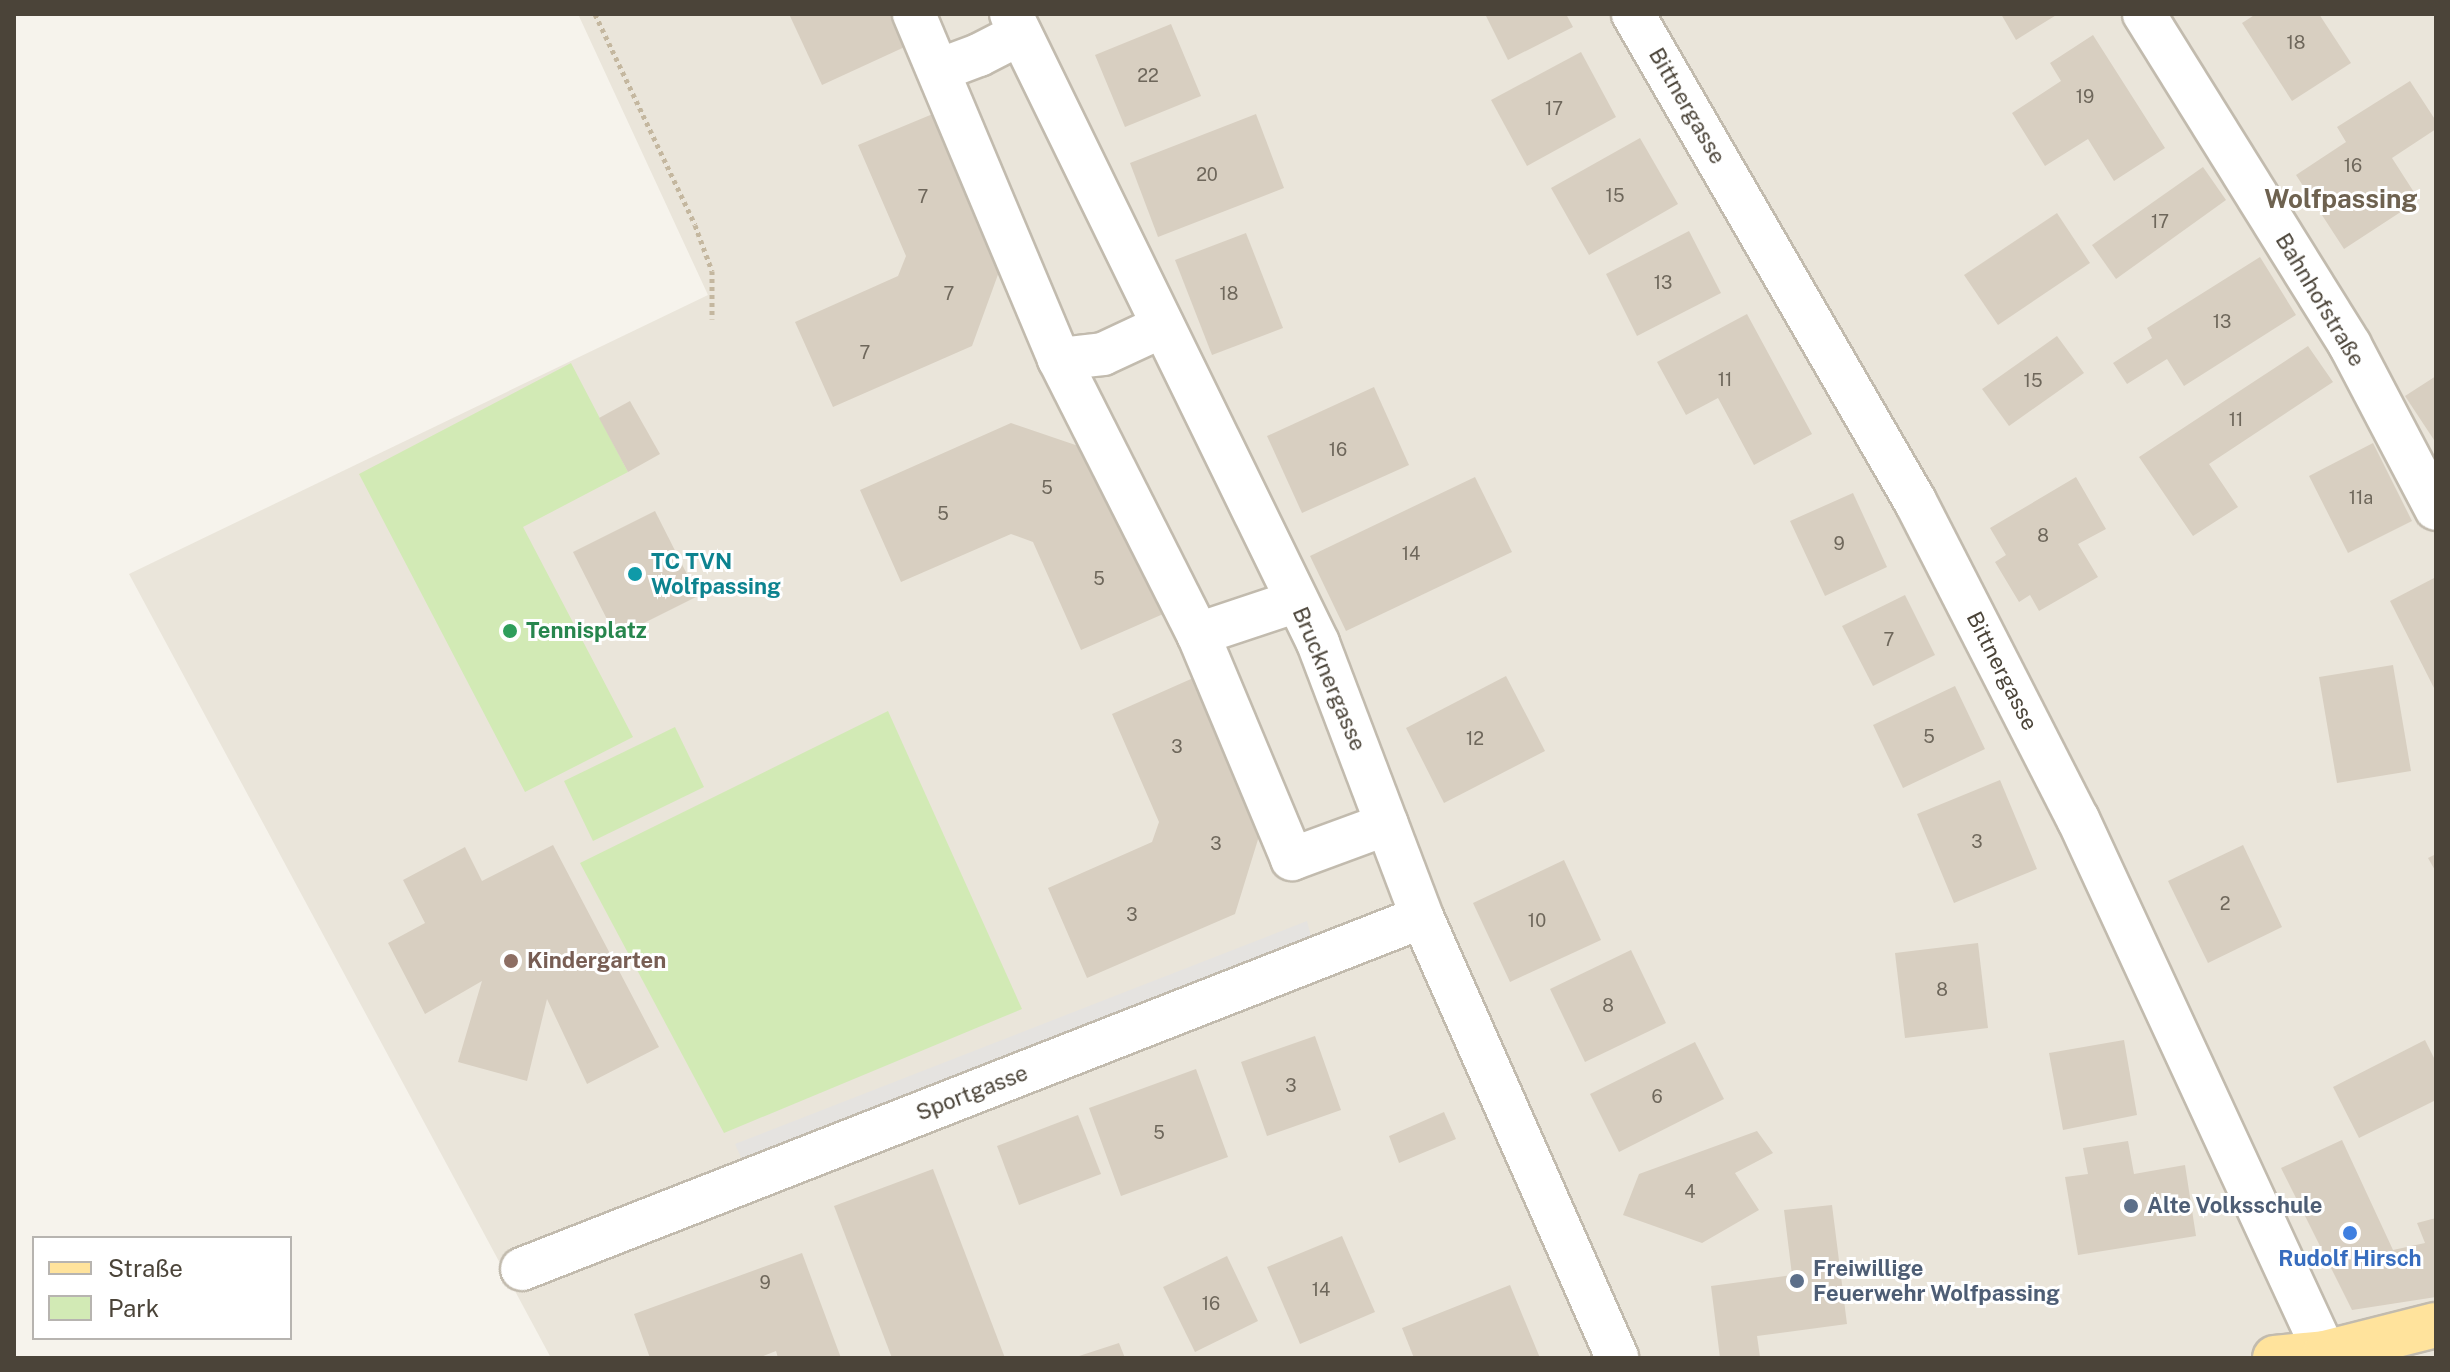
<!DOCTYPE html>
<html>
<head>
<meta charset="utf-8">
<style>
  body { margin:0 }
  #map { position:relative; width:2450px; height:1372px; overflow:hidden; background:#f6f3ec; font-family:"Public Sans",sans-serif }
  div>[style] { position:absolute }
  .residential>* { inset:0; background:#eae5da }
  .green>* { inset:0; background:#d2eab5 }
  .parking>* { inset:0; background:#e5e3e0 }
  .building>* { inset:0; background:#d8cfc1 }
  .path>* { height:5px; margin-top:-2.5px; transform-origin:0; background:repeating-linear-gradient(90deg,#c4b79f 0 4px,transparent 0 8px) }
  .roads { filter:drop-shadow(2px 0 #c2bbae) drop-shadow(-2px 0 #c2bbae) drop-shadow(0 2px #c2bbae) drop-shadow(0 -2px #c2bbae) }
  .minor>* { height:42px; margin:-21px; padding:0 21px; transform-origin:21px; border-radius:21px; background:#fff }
  .major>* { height:44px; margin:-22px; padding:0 22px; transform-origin:22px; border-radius:22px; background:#ffe39c }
  .dots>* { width:22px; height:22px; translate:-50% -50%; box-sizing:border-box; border:4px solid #fff; border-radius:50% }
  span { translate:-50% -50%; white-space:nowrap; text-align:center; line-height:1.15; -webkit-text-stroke:6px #fff; paint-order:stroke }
  .number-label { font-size:18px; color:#6e675b }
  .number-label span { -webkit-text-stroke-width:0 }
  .street-label { font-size:22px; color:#4b4439 }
  .culture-label { font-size:22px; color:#0d838f; font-weight:700 }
  .left { translate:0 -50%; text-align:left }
  .leisure-label { font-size:22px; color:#27864d; font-weight:700 }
  .education-label { font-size:22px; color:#785e54; font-weight:700 }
  .service-label { font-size:22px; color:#4e5e75; font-weight:700 }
  .shop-label { font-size:22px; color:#366cbe; font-weight:700 }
  .quarter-label { font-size:26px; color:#6e6250; font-weight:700 }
  .frame { position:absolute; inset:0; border:16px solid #4b4439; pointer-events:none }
  .legend { position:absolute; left:32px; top:1236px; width:260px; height:104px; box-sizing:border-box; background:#fff; border:2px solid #b7b4b0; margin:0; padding:10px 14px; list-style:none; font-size:24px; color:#4b4439 }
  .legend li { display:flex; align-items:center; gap:16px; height:40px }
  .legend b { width:40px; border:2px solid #b7b4b0 }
</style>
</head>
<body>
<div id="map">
  <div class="residential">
    <div style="clip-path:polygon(578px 14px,2436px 14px,2436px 1358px,551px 1358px,129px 574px,708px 295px)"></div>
  </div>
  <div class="green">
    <div style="clip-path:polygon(571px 363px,628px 472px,523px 527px,633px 737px,525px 792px,359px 474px)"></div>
    <div style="clip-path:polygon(888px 711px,1022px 1009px,724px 1133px,580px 863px)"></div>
    <div style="clip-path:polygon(675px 727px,704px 787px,593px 841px,564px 781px)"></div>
  </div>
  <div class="parking">
    <div style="clip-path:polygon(1307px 921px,1315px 952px,748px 1173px,735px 1144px)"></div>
  </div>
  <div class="building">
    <div style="clip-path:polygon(789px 14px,895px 14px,909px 45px,822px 85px)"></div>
    <div style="clip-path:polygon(1485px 14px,1566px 14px,1573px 27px,1508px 60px)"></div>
    <div style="clip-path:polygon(2001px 14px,2058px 14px,2016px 40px)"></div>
    <div style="clip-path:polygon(2256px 14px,2319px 14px,2351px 63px,2292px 101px,2242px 23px)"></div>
    <div style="clip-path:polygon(1171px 24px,1201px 96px,1125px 127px,1095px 55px)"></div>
    <div style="clip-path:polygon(2093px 35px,2165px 148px,2114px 181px,2088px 139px,2045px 166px,2012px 113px,2061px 81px,2050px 63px)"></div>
    <div style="clip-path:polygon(1581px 52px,1616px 117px,1527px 166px,1491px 100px)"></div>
    <div style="clip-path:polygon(2410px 81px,2436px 121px,2436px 129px,2392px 158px,2419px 200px,2344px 249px,2296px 175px,2346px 142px,2337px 127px)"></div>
    <div style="clip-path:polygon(940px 111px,1004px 258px,972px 346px,833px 407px,795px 322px,898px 276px,906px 256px,858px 145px)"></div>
    <div style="clip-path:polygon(1256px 114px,1284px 188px,1158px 237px,1130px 163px)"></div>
    <div style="clip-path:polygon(1640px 138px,1678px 204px,1589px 255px,1551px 188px)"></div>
    <div style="clip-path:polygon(2203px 167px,2226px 200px,2116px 279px,2092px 245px)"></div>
    <div style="clip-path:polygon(2057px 213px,2090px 263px,1998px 325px,1964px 275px)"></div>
    <div style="clip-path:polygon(1689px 231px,1721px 293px,1637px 336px,1606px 274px)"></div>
    <div style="clip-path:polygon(1246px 233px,1283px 328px,1212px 355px,1175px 260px)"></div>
    <div style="clip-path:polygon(2260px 257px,2296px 315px,2184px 386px,2167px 359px,2127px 384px,2113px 363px,2152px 338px,2147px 328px)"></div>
    <div style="clip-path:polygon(1747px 314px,1812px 434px,1754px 465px,1718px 398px,1686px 415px,1657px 362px)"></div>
    <div style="clip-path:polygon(2057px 336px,2084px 373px,2009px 426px,1982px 389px)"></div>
    <div style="clip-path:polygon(2308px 346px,2333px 382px,2209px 464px,2238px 507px,2193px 536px,2139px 457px)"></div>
    <div style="clip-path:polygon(2436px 376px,2436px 443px,2405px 396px)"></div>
    <div style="clip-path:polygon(1374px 387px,1409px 465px,1302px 513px,1267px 436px)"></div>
    <div style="clip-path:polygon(630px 401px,660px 454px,628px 472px,599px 418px)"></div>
    <div style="clip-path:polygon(1011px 423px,1099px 453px,1170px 611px,1081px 650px,1033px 542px,1011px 534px,901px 582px,860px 490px)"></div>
    <div style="clip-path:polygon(2373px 443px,2412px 521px,2348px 553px,2309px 476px)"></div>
    <div style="clip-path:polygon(1475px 477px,1512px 552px,1346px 631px,1310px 556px)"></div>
    <div style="clip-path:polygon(2076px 477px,2106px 529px,2078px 544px,2098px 577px,2039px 611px,2030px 595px,2019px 602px,1995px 562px,2006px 555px,1990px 528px)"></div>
    <div style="clip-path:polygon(1853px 493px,1887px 567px,1825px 596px,1790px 521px)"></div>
    <div style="clip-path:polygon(655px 511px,698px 596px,616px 637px,573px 552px)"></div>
    <div style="clip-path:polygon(2436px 577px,2436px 692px,2390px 601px)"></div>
    <div style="clip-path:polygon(1905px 595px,1935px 655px,1873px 686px,1842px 626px)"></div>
    <div style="clip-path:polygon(2393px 665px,2411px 771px,2337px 783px,2319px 677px)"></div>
    <div style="clip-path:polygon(1200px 675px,1264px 820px,1235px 914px,1087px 978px,1048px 888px,1152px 842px,1159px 822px,1112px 714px)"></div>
    <div style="clip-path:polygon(1506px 676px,1545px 751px,1444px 803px,1406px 728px)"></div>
    <div style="clip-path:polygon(1955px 686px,1985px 749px,1903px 788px,1873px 725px)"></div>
    <div style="clip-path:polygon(2000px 780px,2037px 869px,1954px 903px,1917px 814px)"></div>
    <div style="clip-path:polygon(553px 845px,659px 1047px,587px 1084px,547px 999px,527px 1081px,458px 1062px,482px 981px,425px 1014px,388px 943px,425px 923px,403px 880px,465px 847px,482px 881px)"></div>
    <div style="clip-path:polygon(2243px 845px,2282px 927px,2208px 963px,2168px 881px)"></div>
    <div style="clip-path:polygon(2436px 854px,2436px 872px,2428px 858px)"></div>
    <div style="clip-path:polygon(1564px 860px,1601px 940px,1510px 982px,1473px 903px)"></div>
    <div style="clip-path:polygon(1978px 943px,1988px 1028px,1905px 1038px,1895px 953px)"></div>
    <div style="clip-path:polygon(1631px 950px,1666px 1023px,1585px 1062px,1550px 989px)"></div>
    <div style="clip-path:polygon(1315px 1036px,1341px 1110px,1267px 1136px,1241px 1062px)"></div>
    <div style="clip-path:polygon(2124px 1040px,2137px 1115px,2063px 1130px,2049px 1053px)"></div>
    <div style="clip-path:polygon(2425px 1040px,2436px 1062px,2436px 1100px,2359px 1138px,2333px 1087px)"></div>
    <div style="clip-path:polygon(1695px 1042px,1724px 1099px,1619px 1152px,1590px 1094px)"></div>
    <div style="clip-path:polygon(1196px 1069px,1228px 1157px,1121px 1196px,1089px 1108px)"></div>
    <div style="clip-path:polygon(1444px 1112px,1456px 1139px,1399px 1163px,1389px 1136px)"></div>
    <div style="clip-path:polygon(1078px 1115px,1101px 1174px,1019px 1205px,997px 1146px)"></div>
    <div style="clip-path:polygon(1757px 1131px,1773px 1153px,1735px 1173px,1759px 1210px,1702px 1243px,1623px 1215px,1639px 1174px)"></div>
    <div style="clip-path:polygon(2342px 1140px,2393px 1250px,2425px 1243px,2417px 1223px,2436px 1218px,2436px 1297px,2352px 1310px,2281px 1168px)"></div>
    <div style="clip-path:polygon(2128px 1141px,2134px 1174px,2185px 1165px,2196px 1236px,2078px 1255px,2065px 1177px,2088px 1174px,2083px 1148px)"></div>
    <div style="clip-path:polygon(933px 1169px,1005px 1358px,892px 1358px,834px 1206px)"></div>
    <div style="clip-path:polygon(1832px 1205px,1847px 1324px,1757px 1336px,1760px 1357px,1720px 1358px,1711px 1286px,1792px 1275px,1784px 1210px)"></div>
    <div style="clip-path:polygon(1342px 1236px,1375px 1312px,1300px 1344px,1267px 1267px)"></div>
    <div style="clip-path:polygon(802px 1253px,841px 1358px,778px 1358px,776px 1351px,758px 1358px,650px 1358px,634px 1314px)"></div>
    <div style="clip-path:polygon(1227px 1256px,1258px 1321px,1195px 1352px,1163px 1287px)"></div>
    <div style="clip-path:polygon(1510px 1285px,1540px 1358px,1414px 1358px,1402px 1328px)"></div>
    <div style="clip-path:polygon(1119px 1343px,1125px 1358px,1076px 1358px,1076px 1357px)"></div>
  </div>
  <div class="path">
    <div style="left:595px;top:14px;width:233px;rotate:64.6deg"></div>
    <div style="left:695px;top:225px;width:49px;rotate:69.7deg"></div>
    <div style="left:712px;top:271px;width:48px;rotate:90deg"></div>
  </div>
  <div class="roads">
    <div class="minor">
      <div style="left:914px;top:14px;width:374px;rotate:67.2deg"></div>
      <div style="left:1059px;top:359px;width:308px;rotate:63.2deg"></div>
      <div style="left:1198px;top:634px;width:244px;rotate:67.3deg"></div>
      <div style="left:1292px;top:859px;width:101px;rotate:-20.2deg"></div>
      <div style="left:1011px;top:14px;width:700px;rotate:63.98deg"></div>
      <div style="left:1318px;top:643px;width:293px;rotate:69.2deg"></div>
      <div style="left:1422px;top:917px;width:482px;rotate:66.1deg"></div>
      <div style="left:1633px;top:14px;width:563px;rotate:59.93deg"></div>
      <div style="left:1915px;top:501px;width:357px;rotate:62.9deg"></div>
      <div style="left:2078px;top:819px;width:588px;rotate:65.18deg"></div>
      <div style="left:2144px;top:14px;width:390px;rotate:58.1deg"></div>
      <div style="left:2350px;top:345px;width:185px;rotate:62.3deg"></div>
      <div style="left:939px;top:70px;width:43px;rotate:-20.6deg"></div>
      <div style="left:979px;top:55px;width:46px;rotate:-27.1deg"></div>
      <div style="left:1059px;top:359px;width:44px;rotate:-6.5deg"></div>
      <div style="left:1103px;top:354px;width:66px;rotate:-25deg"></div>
      <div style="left:1198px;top:634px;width:104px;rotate:-18.4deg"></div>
      <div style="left:522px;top:1269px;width:966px;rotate:-21.36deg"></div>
    </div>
    <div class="major">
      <div style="left:2275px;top:1358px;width:50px;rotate:-5.7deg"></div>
      <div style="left:2325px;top:1353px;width:114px;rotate:-14.2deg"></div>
    </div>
  </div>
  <div class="dots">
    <div style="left:635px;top:574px;background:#0f9aa8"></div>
    <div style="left:510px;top:631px;background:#2e9e5b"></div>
    <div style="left:511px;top:961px;background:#8d6e63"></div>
    <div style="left:2131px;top:1206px;background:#5c6f8a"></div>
    <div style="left:2350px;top:1233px;background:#3f7fe0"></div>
    <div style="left:1797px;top:1281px;background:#5c6f8a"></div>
  </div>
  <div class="number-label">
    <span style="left:2296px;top:43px">18</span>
    <span style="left:1148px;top:76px">22</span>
    <span style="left:2085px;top:97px">19</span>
    <span style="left:1554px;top:109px">17</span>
    <span style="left:2353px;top:166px">16</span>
    <span style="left:1207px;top:175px">20</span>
    <span style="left:1615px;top:196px">15</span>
    <span style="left:923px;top:197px">7</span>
    <span style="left:2160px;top:222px">17</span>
    <span style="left:1663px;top:283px">13</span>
    <span style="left:949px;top:294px">7</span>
    <span style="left:1229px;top:294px">18</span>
    <span style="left:2222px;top:322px">13</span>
    <span style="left:865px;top:353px">7</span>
    <span style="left:1725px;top:380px">11</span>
    <span style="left:2033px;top:381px">15</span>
    <span style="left:2236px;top:420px">11</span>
    <span style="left:1338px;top:450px">16</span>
    <span style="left:1047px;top:488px">5</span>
    <span style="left:2361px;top:498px">11a</span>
    <span style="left:943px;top:514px">5</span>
    <span style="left:2043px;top:536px">8</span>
    <span style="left:1839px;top:544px">9</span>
    <span style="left:1411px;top:554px">14</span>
    <span style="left:1099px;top:579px">5</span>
    <span style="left:1889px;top:640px">7</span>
    <span style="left:1929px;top:737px">5</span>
    <span style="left:1475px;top:739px">12</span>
    <span style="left:1177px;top:747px">3</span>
    <span style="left:1977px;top:842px">3</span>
    <span style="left:1216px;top:844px">3</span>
    <span style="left:2225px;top:904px">2</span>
    <span style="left:1132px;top:915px">3</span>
    <span style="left:1537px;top:921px">10</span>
    <span style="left:1942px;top:990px">8</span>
    <span style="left:1608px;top:1006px">8</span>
    <span style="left:1291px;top:1086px">3</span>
    <span style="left:1657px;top:1097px">6</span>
    <span style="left:1159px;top:1133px">5</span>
    <span style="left:1690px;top:1192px">4</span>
    <span style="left:765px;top:1283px">9</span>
    <span style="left:1321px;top:1290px">14</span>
    <span style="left:1211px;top:1304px">16</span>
  </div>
  <div class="street-label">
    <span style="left:1687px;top:106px;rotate:60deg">Bittnergasse</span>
    <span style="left:2320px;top:300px;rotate:59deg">Bahnhofstraße</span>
    <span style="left:2002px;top:671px;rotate:63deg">Bittnergasse</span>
    <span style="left:1329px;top:679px;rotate:67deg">Brucknergasse</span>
    <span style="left:972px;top:1093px;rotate:-21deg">Sportgasse</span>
  </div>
  <div class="culture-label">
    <span class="left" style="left:651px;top:574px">TC TVN<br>Wolfpassing</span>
  </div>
  <div class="leisure-label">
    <span class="left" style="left:526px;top:631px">Tennisplatz</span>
  </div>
  <div class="education-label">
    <span class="left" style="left:527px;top:961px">Kindergarten</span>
  </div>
  <div class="service-label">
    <span class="left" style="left:2147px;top:1206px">Alte Volksschule</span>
    <span class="left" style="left:1813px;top:1281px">Freiwillige<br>Feuerwehr Wolfpassing</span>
  </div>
  <div class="shop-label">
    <span style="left:2350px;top:1259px">Rudolf Hirsch</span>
  </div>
  <div class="quarter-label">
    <span style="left:2341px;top:199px">Wolfpassing</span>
  </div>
  <div class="frame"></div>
  <ul class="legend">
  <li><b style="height:10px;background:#ffe39c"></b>Straße</li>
  <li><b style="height:22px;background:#d2eab5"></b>Park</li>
  </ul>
</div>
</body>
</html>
